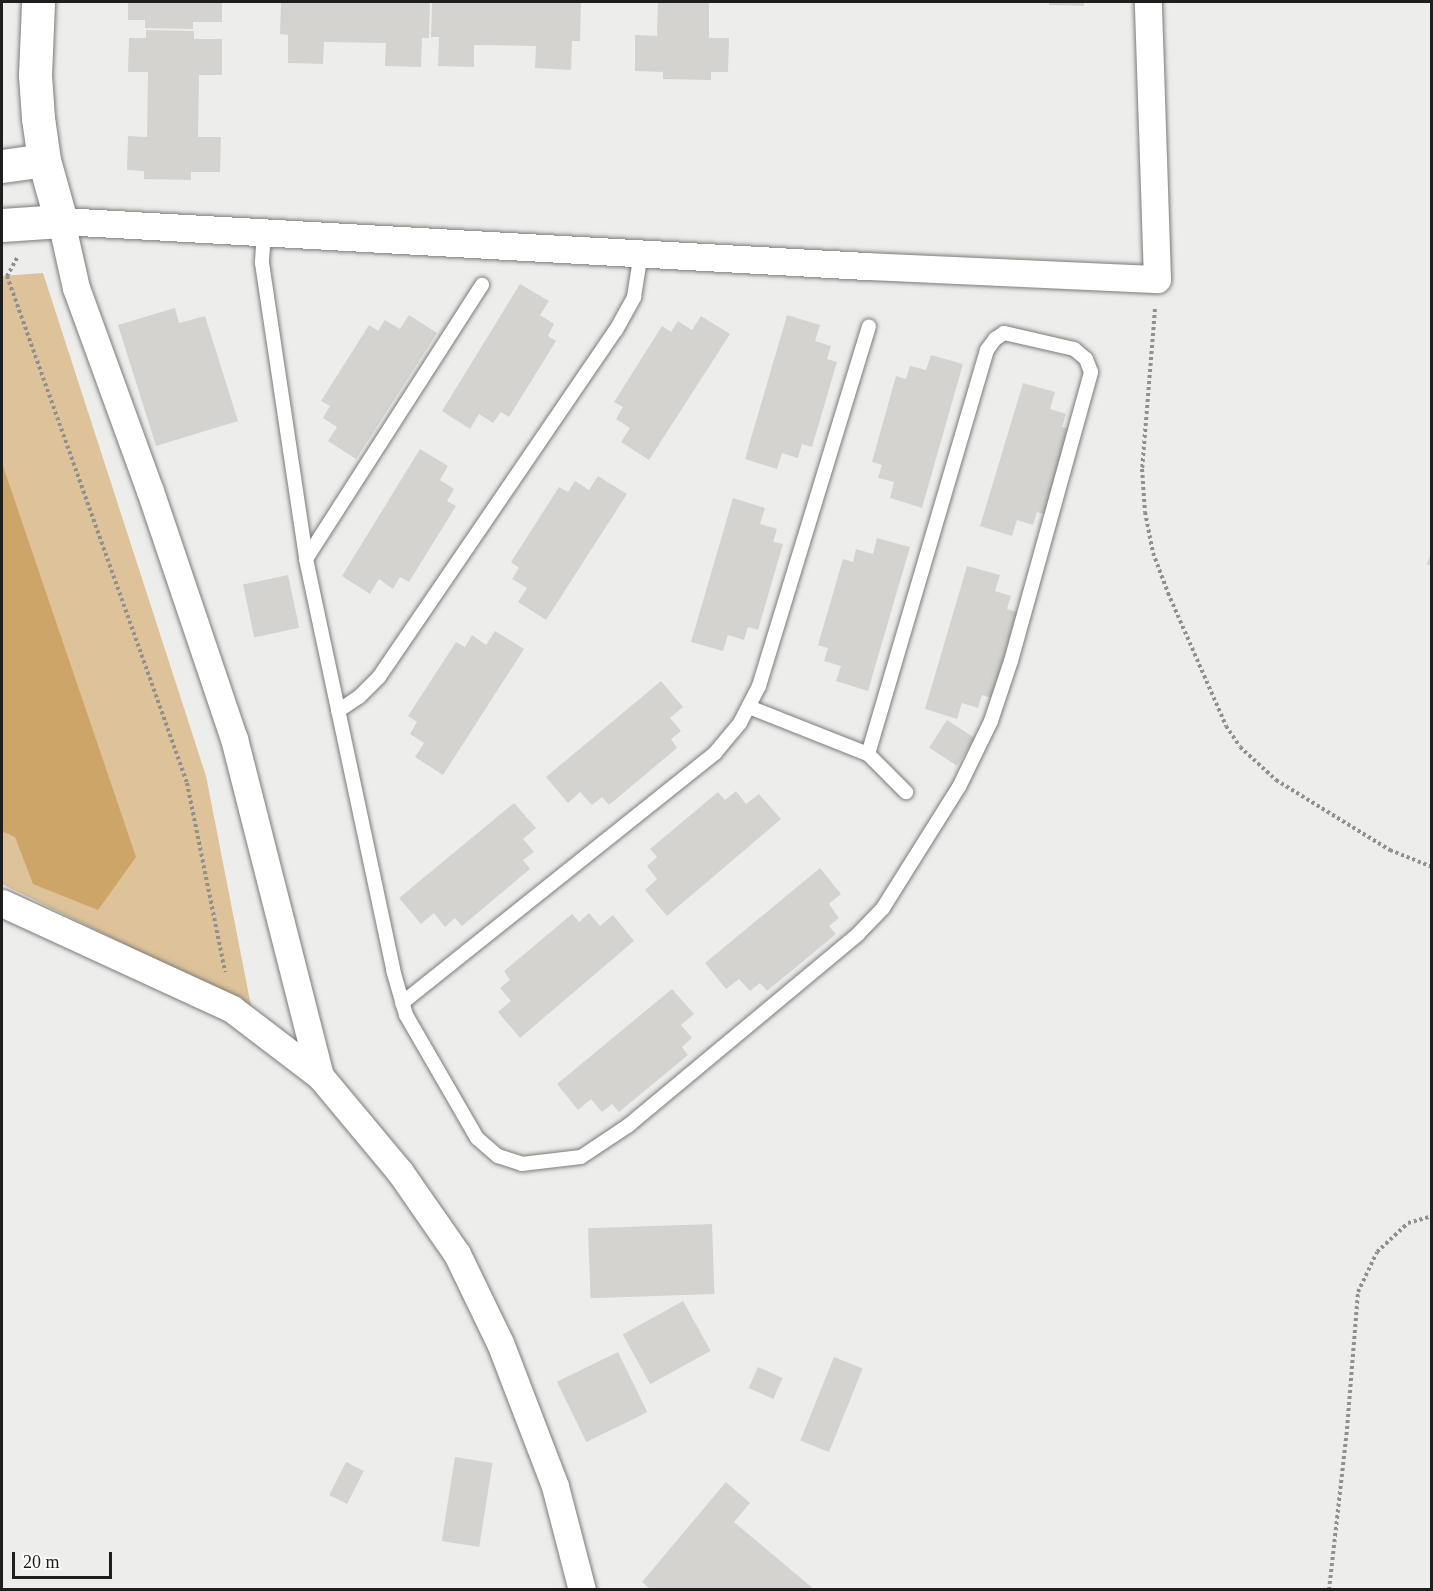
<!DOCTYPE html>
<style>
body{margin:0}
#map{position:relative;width:1433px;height:1591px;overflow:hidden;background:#edeeeb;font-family:Georgia,serif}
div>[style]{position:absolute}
.green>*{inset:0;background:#dec299}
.forest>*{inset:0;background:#cda568}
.building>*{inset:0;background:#d4d3d0;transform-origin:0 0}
.path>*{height:4px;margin-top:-2px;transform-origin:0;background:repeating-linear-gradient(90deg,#90908e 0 3px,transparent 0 6px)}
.roads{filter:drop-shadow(0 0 2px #7b7c79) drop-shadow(0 0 2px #7b7c79)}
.service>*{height:14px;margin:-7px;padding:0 7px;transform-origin:7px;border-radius:7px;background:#fff}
.minor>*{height:27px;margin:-13.5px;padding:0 13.5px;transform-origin:13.5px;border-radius:13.5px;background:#fff}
.tertiary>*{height:33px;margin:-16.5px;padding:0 16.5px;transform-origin:16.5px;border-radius:16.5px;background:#fff}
span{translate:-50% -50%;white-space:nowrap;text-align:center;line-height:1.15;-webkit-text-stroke:5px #fafcf8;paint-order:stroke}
.frame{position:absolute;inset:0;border:3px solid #1e1e1d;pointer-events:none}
.scale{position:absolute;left:12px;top:1552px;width:100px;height:27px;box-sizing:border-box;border:3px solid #1e1e1d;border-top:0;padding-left:8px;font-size:18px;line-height:21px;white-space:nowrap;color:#1e1e1d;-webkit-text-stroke:4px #fafcf8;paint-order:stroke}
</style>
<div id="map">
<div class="green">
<i style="clip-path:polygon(43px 273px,206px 776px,251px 1006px,2px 884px,2px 276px)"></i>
</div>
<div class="forest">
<i style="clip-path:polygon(2px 463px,136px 857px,98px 910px,33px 884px,15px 837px,2px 831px)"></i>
</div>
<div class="building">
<i style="clip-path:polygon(128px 2px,222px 2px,222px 22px,193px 22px,193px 29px,145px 28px,145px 20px,128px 20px)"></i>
<i style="clip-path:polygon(281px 2px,430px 2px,429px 38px,422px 38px,421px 67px,385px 66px,386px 43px,324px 42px,323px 64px,288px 63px,288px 35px,280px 34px)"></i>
<i style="clip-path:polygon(432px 2px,581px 2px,580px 41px,572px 41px,571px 70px,535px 68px,536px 46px,474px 45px,474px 67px,438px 66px,439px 37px,431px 37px)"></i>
<i style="clip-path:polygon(658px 2px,709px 2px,709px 38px,729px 38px,728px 72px,711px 72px,711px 80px,663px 79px,663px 72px,635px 71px,635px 35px,657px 36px)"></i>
<i style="clip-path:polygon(1049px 2px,1084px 2px,1084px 6px,1049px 5px)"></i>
<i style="clip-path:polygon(146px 30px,194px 31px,194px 39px,222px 39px,222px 75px,199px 75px,198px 137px,221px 137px,220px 172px,191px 172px,191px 180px,144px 179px,144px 171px,127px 170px,128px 136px,147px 137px,148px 72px,128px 72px,129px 38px,146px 38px)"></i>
<i style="clip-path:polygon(520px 284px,549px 301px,540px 315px,554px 324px,548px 336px,556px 341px,509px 417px,501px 412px,493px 423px,479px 414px,470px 429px,442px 411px)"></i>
<i style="clip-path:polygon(175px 308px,179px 323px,205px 316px,238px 421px,156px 446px,118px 325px)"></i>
<i style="clip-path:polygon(409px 315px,437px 333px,356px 459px,328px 441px,337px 427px,323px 418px,330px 406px,321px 401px,369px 325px,378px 331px,385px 320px,400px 329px)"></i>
<i style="clip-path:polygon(787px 315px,820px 325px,815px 341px,831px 346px,827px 359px,837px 362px,812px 447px,802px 444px,798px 458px,782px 453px,777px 469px,745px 459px)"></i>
<i style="clip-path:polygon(701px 316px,730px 334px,649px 460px,621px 442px,630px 428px,616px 419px,623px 407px,614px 402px,662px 326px,671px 332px,678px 321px,692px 330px)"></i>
<i style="clip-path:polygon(931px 355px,963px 364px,922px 508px,890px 498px,894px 482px,878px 478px,882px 465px,872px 462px,896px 376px,906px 379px,910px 366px,926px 370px)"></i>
<i style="clip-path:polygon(1023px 383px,1055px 392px,1050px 409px,1066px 414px,1062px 427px,1072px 429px,1047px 515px,1037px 512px,1033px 525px,1017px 520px,1012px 536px,980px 526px)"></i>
<i style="clip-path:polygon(420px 449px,448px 466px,440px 480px,454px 489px,447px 501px,456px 506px,409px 582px,400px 577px,393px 589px,379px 579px,370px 594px,342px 576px)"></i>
<i style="clip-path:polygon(598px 476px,627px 494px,546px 620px,518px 602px,527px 588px,512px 579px,519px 568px,511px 562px,559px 487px,568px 492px,575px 481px,589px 490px)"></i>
<i style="clip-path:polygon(733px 498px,765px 508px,760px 524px,777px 529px,773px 542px,783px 544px,758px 630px,748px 627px,744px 640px,728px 635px,723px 651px,691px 642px)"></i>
<i style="clip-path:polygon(877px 538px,910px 547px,868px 691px,836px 681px,841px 666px,824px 661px,828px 648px,818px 645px,843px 559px,853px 562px,856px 549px,873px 554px)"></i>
<i style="clip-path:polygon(1431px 552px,1432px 552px,1432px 566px,1427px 564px)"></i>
<i style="clip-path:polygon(967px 566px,1000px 575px,995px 591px,1011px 596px,1007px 609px,1017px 612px,992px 698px,982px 695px,978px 708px,962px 703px,957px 719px,925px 709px)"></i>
<i style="left:288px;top:575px;width:54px;height:46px;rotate:78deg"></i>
<i style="clip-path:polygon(495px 631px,524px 649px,443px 775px,415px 757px,424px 743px,410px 734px,417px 722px,408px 716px,456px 642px,465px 647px,472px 635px,486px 645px)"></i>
<i style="clip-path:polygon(661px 681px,683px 707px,670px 718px,681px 731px,671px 739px,677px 748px,609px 805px,602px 797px,592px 805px,580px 792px,568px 803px,546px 777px)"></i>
<i style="left:947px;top:720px;width:33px;height:33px;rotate:33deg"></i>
<i style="clip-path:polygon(736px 791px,746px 804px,759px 794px,781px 819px,667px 916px,645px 890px,657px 879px,647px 866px,657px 857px,650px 849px,718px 792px,725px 800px)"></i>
<i style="clip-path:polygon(514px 803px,536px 828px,523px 839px,534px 852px,523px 860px,530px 869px,462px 926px,455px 918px,445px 927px,434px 913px,421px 924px,399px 898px)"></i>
<i style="clip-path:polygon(820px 868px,841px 894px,829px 904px,839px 918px,829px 926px,836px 934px,767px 991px,760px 983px,750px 991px,739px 979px,726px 989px,705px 963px)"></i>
<i style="clip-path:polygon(589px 913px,600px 926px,613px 915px,634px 941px,520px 1038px,498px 1012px,511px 1001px,500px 988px,510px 980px,504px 971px,572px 914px,579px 922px)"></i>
<i style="clip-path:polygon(672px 989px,694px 1014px,681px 1025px,692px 1038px,682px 1047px,688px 1055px,619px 1112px,612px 1104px,602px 1112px,591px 1099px,578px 1110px,557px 1084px)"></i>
<i style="left:712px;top:1224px;width:70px;height:124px;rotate:88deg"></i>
<i style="left:683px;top:1301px;width:57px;height:69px;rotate:61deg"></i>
<i style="left:618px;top:1352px;width:67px;height:68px;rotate:64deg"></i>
<i style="left:834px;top:1357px;width:31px;height:90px;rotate:22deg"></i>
<i style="left:758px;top:1367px;width:27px;height:23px;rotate:24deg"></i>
<i style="left:455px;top:1457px;width:38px;height:85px;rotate:9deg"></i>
<i style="left:346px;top:1462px;width:20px;height:37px;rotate:27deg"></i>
<i style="clip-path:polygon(726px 1482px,750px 1503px,734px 1522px,815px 1590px,651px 1590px,642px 1582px)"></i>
</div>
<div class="path">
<i style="left:17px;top:258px;width:21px;rotate:119deg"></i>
<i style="left:7px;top:276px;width:538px;rotate:70.45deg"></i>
<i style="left:187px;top:783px;width:193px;rotate:78.6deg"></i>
<i style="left:1155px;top:309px;width:161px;rotate:94.6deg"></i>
<i style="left:1142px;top:469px;width:43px;rotate:86deg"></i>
<i style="left:1145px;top:512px;width:42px;rotate:79deg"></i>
<i style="left:1153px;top:553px;width:43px;rotate:69.4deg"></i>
<i style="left:1168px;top:593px;width:145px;rotate:66.4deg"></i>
<i style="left:1226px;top:726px;width:25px;rotate:56deg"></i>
<i style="left:1240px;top:747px;width:49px;rotate:42.5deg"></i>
<i style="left:1276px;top:780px;width:134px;rotate:31.6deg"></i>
<i style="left:1390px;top:850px;width:45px;rotate:22deg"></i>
<i style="left:1329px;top:1590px;width:162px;rotate:-83.6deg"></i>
<i style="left:1347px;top:1429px;width:137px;rotate:-85.4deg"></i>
<i style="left:1358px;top:1292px;width:44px;rotate:-64.6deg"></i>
<i style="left:1377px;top:1252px;width:42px;rotate:-43.1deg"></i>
<i style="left:1408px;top:1223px;width:25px;rotate:-16deg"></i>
</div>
<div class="roads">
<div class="service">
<i style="left:264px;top:232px;width:31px;rotate:94deg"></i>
<i style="left:262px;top:263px;width:299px;rotate:81.5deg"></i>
<i style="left:306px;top:559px;width:420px;rotate:78deg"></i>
<i style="left:393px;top:970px;width:47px;rotate:73.9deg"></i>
<i style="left:406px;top:1015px;width:142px;rotate:60deg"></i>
<i style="left:477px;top:1138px;width:28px;rotate:41deg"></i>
<i style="left:498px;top:1156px;width:25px;rotate:18deg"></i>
<i style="left:522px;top:1164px;width:59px;rotate:-6.8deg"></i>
<i style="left:581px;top:1157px;width:58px;rotate:-33.7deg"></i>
<i style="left:629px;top:1125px;width:298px;rotate:-39.8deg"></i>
<i style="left:858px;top:934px;width:36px;rotate:-46deg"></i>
<i style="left:883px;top:908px;width:143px;rotate:-57.9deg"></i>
<i style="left:959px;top:787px;width:73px;rotate:-64.1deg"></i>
<i style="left:991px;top:721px;width:63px;rotate:-71.6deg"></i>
<i style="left:1011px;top:661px;width:300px;rotate:-74.5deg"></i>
<i style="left:1091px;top:372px;width:14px;rotate:-111deg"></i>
<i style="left:1086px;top:359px;width:16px;rotate:-140deg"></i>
<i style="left:1074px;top:349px;width:72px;rotate:-167.1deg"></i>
<i style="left:1004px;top:333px;width:11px;rotate:146deg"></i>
<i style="left:995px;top:339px;width:14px;rotate:126deg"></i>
<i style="left:987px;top:350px;width:421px;rotate:106.4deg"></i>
<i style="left:306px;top:559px;width:326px;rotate:-57.3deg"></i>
<i style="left:749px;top:707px;width:128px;rotate:21.6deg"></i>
<i style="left:868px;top:754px;width:54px;rotate:45deg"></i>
<i style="left:338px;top:711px;width:25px;rotate:-34deg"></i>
<i style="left:359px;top:697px;width:28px;rotate:-45deg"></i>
<i style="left:379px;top:677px;width:420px;rotate:-55.7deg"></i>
<i style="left:616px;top:330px;width:38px;rotate:-61deg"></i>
<i style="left:634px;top:297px;width:45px;rotate:-81deg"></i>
<i style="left:402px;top:1003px;width:401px;rotate:-38.6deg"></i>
<i style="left:715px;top:753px;width:39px;rotate:-50deg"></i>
<i style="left:740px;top:723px;width:42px;rotate:-62.8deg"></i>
<i style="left:759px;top:686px;width:376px;rotate:-73deg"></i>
</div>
<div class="minor">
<i style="left:2px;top:903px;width:253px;rotate:24.7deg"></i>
<i style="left:232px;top:1009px;width:111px;rotate:37.3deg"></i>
<i style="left:582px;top:1590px;width:107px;rotate:-104.6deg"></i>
<i style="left:555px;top:1486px;width:153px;rotate:-111deg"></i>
<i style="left:500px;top:1343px;width:99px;rotate:-115.8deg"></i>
<i style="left:457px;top:1254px;width:100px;rotate:-124.8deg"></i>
<i style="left:400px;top:1172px;width:125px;rotate:-129.8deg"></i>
<i style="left:320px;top:1076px;width:348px;rotate:-104.3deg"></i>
<i style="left:234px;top:739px;width:262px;rotate:-108.7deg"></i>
<i style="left:150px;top:491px;width:216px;rotate:-110deg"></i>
<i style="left:76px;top:288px;width:69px;rotate:-102.6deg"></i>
<i style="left:61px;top:221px;width:807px;rotate:3.2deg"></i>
<i style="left:867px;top:266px;width:290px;rotate:2.6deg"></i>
<i style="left:1157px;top:279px;width:277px;rotate:-91.9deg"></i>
</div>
<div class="tertiary">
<i style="left:2px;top:166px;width:42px;rotate:-8.1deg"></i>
<i style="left:2px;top:225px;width:59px;rotate:-3.9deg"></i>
<i style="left:61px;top:221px;width:63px;rotate:-105.6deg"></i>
<i style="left:44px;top:160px;width:42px;rotate:-98.1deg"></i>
<i style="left:38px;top:118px;width:43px;rotate:-94deg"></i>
<i style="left:35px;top:75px;width:73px;rotate:-87.6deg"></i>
</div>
</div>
<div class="frame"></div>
<div class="scale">20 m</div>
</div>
